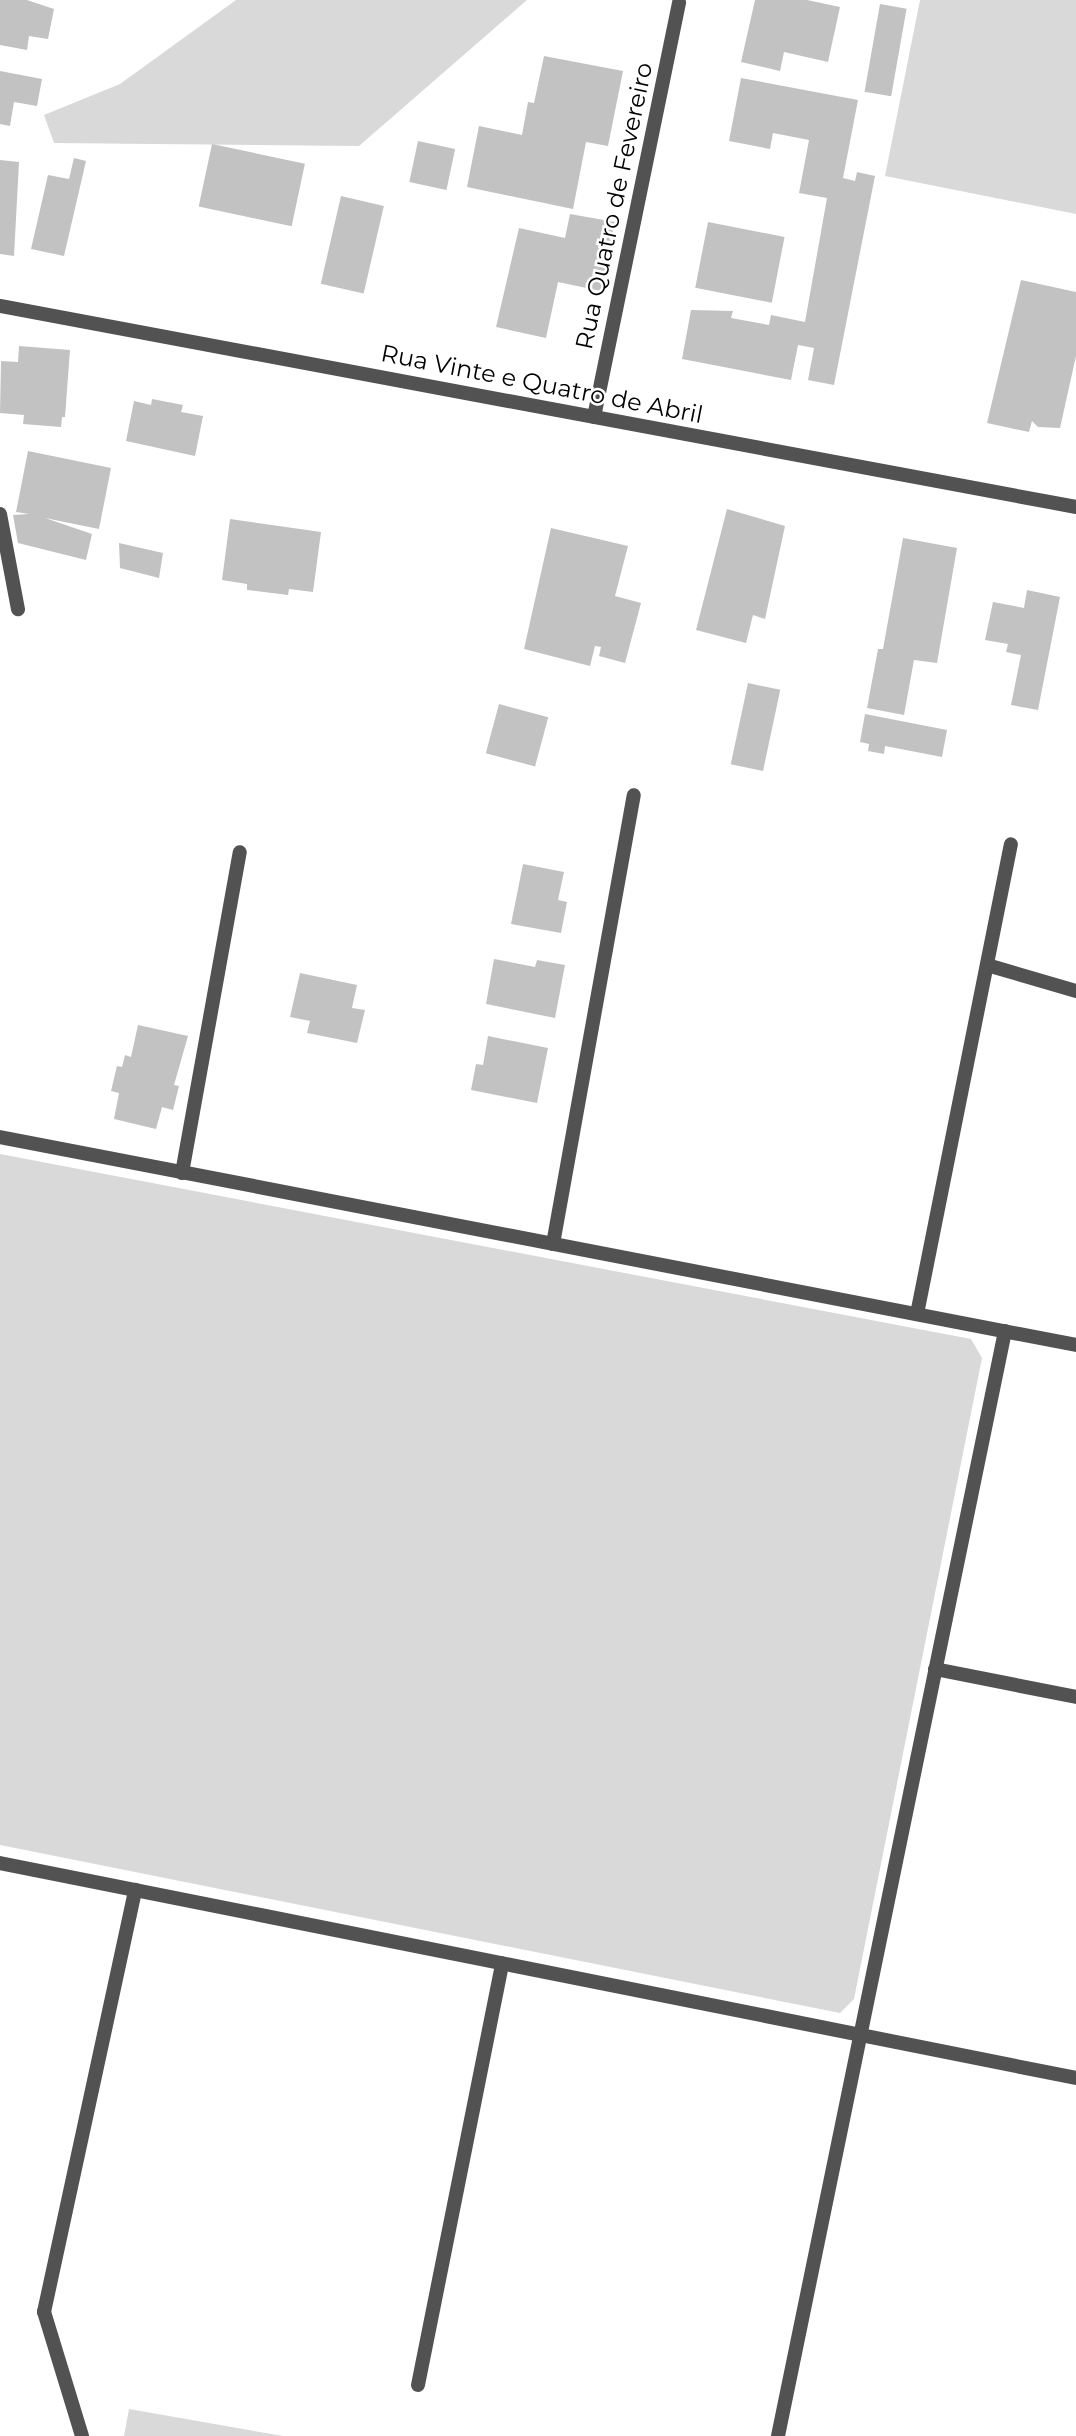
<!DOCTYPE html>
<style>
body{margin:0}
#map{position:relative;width:1076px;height:2436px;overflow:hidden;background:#fff;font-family:Montserrat,sans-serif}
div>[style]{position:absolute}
.green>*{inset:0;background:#d9d9d9}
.building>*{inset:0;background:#c2c2c2;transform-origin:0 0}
.service>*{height:14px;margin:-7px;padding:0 7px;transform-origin:7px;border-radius:7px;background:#525252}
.minor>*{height:14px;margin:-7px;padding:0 7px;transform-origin:7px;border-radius:7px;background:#525252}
span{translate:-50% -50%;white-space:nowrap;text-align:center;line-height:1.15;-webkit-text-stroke:5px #fff;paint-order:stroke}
.street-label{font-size:24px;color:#000}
</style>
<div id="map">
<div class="green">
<i style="clip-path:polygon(236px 0,527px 0,359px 146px,54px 143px,44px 115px,120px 84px)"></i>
<i style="clip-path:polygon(920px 0,1076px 0,1076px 214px,885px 176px)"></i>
<i style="clip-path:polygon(0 1154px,971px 1339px,982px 1358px,854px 1999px,840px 2013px,0 1845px)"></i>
<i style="clip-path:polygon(129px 2409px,283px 2436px,124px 2436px)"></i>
</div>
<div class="building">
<i style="clip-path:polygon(0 0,27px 0,54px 9px,48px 39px,29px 36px,27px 50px,0 45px)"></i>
<i style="clip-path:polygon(755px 0,807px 0,840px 7px,828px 62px,784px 52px,780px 71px,741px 62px)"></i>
<i style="left:880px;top:4px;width:27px;height:89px;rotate:10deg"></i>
<i style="clip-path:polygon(544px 56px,623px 71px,608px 146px,586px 142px,573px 209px,467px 187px,479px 126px,522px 135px,528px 102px,534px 103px)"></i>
<i style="clip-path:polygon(0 71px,42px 79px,37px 106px,14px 102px,10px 126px,0 124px)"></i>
<i style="clip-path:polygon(741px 78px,858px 100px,843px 178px,855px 181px,857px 172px,875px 176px,834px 385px,808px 380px,814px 348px,798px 345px,791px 380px,682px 359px,691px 310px,733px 311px,731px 318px,769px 325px,771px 315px,805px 322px,827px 198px,799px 193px,809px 140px,773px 133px,770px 149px,729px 141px)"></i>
<i style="left:418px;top:141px;width:38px;height:42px;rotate:12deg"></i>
<i style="left:212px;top:144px;width:95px;height:64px;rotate:12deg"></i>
<i style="clip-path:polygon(74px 158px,86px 161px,64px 256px,31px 249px,48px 175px,69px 179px)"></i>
<i style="clip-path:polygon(0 160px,19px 162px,14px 256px,0 254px)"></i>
<i style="left:341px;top:196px;width:44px;height:90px;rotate:13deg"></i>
<i style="clip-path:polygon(570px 214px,615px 222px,601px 291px,558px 282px,546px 338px,496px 327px,519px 228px,565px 238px)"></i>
<i style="left:708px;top:222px;width:78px;height:67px;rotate:11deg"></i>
<i style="clip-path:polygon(1021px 280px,1076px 292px,1076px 356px,1060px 428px,1038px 427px,1032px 421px,1029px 432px,987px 423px)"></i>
<i style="clip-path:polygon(19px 346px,70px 350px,65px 417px,62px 417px,61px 427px,23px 424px,24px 415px,0 413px,1px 361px,18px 362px)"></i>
<i style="clip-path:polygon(152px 399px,183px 405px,181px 412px,203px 416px,195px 456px,126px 441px,134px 401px,151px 405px)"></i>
<i style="clip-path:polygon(28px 451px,111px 468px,99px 529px,45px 518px,92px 534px,86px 560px,18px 543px,13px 515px,29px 514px,16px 512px)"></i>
<i style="clip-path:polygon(727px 509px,785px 526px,765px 619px,753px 615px,746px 643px,696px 630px)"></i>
<i style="clip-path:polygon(230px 519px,321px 532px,313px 592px,289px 589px,288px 595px,247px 590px,247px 584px,222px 580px)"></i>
<i style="clip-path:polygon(551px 528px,628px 546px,615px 596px,641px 603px,625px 663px,599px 656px,601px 647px,595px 646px,590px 666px,524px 649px)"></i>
<i style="clip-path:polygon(903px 538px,957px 548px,937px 663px,914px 660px,904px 715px,867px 708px,878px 649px,883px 649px)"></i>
<i style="clip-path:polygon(119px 543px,163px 553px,159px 578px,120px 568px)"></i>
<i style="clip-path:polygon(1027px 590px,1060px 597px,1038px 710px,1011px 705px,1021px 655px,1006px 652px,1008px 644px,985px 640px,993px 602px,1024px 608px)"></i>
<i style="left:748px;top:683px;width:33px;height:83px;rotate:12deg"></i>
<i style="left:499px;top:704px;width:51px;height:51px;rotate:15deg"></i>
<i style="clip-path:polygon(865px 714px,947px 730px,942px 757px,885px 746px,884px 754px,868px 751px,869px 744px,860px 742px)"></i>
<i style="clip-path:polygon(523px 864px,564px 872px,558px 900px,567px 902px,561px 933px,511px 924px)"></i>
<i style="clip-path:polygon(494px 959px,535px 967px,537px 960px,565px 965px,555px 1018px,486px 1004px)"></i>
<i style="clip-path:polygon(300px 973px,357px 985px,352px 1008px,365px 1010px,357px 1043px,307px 1033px,310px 1021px,290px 1017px)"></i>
<i style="clip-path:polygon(138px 1025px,188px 1036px,174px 1085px,179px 1086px,173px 1110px,162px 1107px,156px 1129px,114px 1119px,119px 1093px,111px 1091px,117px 1066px,122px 1067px,125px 1055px,131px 1057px)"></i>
<i style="clip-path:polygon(488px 1036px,548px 1048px,537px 1103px,471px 1090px,476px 1064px,483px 1065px)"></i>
</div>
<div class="service">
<i style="left:987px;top:965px;width:93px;rotate:16.3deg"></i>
<i style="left:0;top:1137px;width:1096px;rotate:10.94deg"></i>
<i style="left:182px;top:1173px;width:326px;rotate:-79.8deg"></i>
<i style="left:553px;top:1244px;width:456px;rotate:-79.8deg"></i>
<i style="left:917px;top:1314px;width:479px;rotate:-78.7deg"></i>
<i style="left:935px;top:1669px;width:144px;rotate:11.2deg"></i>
<i style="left:0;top:1863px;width:1097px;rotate:11.3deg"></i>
<i style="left:418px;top:2385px;width:430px;rotate:-78.7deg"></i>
<i style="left:82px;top:2436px;width:130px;rotate:-107deg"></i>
<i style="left:44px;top:2312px;width:432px;rotate:-77.8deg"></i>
<i style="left:778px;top:2436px;width:1128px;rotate:-78.39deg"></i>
</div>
<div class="minor">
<i style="left:0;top:306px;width:1095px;rotate:10.58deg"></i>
<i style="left:594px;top:417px;width:423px;rotate:-78.4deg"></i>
<i style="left:0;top:514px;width:97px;rotate:79.3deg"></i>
</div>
<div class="street-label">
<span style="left:614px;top:206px;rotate:-78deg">Rua Quatro de Fevereiro</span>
<span style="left:542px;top:384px;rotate:11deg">Rua Vinte e Quatro de Abril</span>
</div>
</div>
